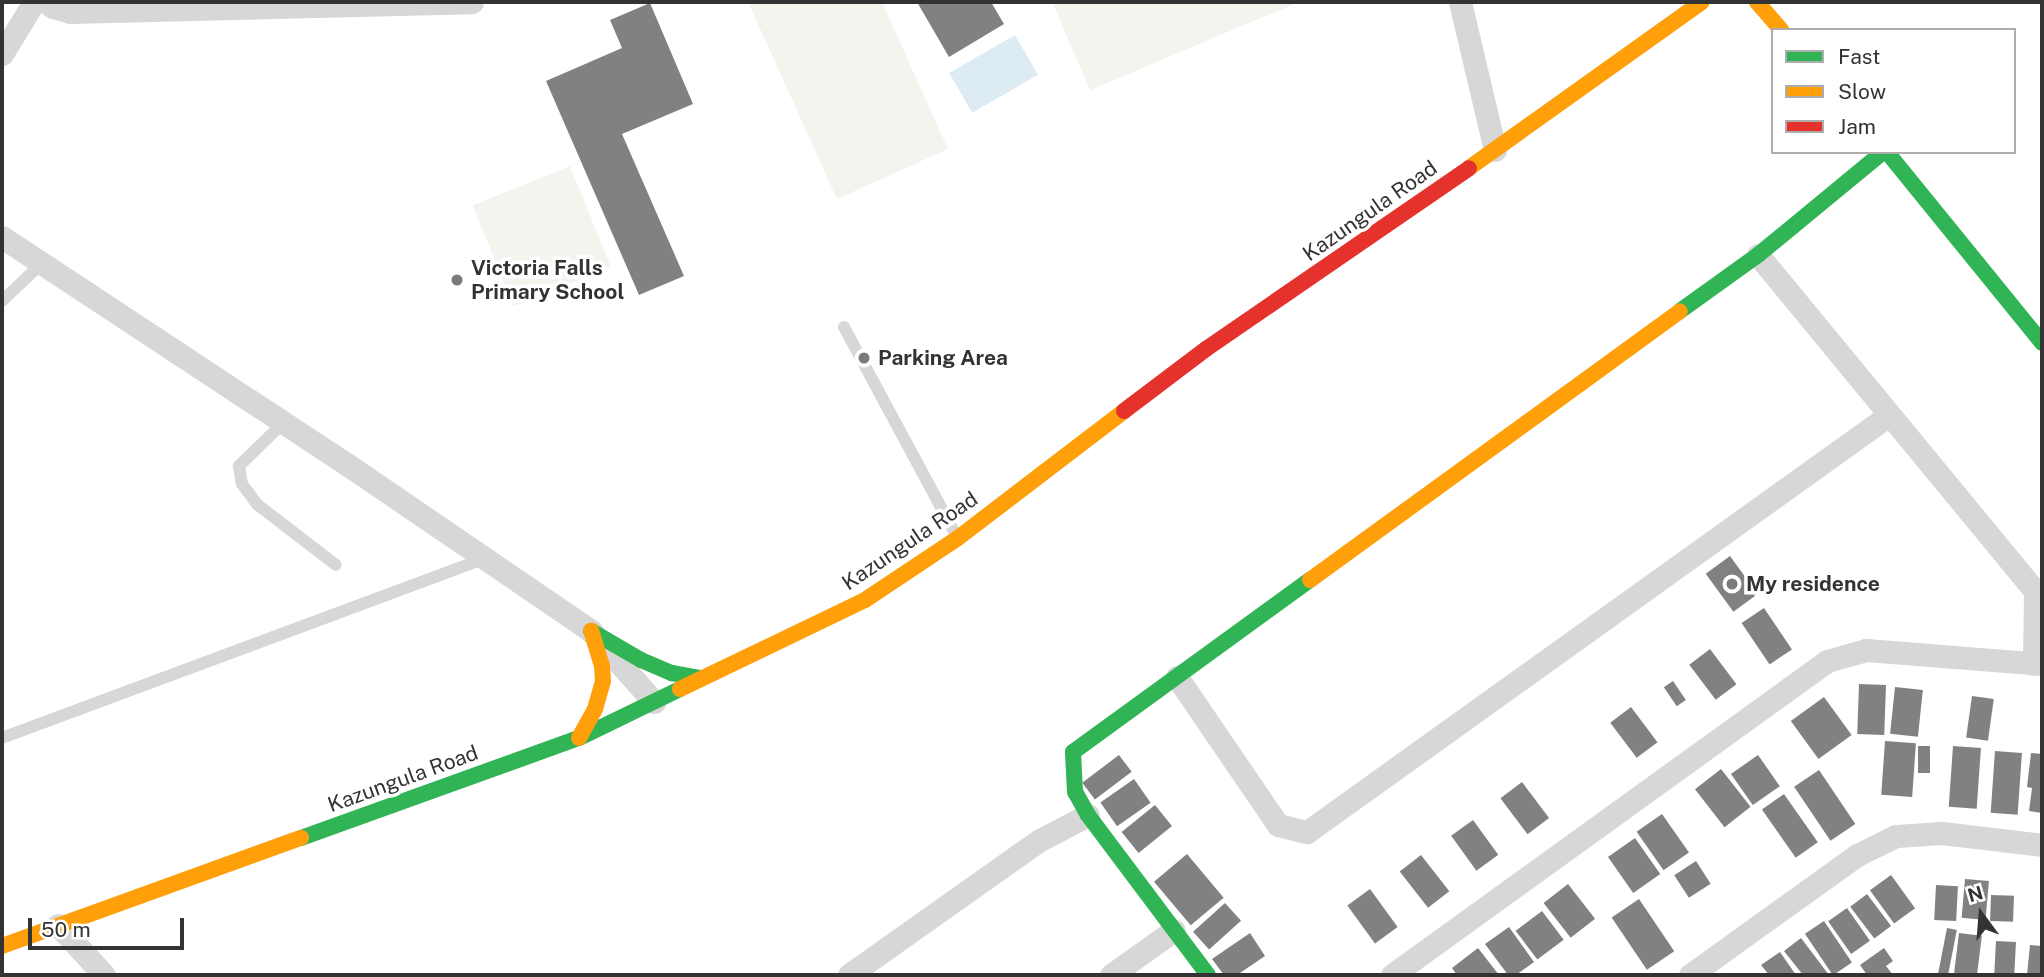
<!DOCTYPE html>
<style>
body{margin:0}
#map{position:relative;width:2044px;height:977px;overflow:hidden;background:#fff;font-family:"Public Sans",sans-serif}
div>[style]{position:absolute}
.green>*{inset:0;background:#f1f5ed;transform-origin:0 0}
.water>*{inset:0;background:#ddebf3;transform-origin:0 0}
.building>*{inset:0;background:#818181;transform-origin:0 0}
.lane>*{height:12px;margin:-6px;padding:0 6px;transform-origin:6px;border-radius:6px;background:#d7d7d7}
.street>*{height:23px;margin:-11.5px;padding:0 11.5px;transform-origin:11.5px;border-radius:11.5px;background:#d7d7d7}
.fast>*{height:16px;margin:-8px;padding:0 8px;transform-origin:8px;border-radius:8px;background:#30b455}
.slow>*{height:16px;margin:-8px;padding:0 8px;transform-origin:8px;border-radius:8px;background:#ff9f0a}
.jam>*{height:16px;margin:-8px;padding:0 8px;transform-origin:8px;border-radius:8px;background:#e5322d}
.dots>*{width:19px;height:19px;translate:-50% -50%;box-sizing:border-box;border:4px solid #fff;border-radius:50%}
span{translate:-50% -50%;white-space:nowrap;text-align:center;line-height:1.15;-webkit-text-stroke:7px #fff;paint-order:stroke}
.street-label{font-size:21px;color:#333}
.poi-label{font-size:21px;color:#333;font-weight:700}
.left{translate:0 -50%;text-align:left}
.frame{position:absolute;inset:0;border:4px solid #333;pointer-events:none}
.legend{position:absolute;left:1771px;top:28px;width:245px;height:126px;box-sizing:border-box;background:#fff;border:2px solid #adadad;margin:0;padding:9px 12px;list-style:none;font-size:21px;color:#333}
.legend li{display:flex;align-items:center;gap:14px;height:35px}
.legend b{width:35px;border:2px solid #adadad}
.north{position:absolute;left:1946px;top:879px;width:70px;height:70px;-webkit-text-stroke:5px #fff;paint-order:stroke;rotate:344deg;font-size:19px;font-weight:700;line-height:28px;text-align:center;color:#333}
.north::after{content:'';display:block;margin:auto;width:24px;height:32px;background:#333;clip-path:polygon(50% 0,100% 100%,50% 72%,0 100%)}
.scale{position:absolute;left:28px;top:918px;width:156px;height:32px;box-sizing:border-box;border:4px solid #333;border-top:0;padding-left:9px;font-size:21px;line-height:24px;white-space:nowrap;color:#333;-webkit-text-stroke:5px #fff;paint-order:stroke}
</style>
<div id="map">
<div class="green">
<i style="clip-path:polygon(748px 2px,882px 2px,948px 149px,837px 199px)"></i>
<i style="clip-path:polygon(1052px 2px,1299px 2px,1090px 90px)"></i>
<i style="left:570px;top:166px;width:109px;height:105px;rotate:68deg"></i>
</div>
<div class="water">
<i style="left:1015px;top:35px;width:46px;height:76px;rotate:60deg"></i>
</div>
<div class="building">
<i style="clip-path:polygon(917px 2px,991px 2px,1004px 24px,949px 57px)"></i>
<i style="clip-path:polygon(650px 3px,693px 104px,622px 134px,684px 276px,639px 295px,546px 81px,622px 48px,610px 20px)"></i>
<i style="left:1730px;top:556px;width:47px;height:30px;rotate:54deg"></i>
<i style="left:1764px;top:608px;width:50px;height:27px;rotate:56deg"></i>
<i style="left:1710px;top:649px;width:44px;height:26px;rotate:53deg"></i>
<i style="left:1673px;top:681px;width:23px;height:11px;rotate:56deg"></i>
<i style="left:1859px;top:684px;width:27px;height:50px;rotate:2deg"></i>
<i style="left:1895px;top:687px;width:28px;height:47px;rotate:6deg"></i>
<i style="left:1972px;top:696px;width:22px;height:42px;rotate:8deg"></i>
<i style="left:1824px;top:697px;width:47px;height:41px;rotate:54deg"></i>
<i style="left:1631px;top:707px;width:44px;height:26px;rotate:53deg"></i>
<i style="left:1885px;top:741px;width:31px;height:54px;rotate:4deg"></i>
<i style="left:1918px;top:746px;width:12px;height:27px"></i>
<i style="left:1953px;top:746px;width:28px;height:61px;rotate:4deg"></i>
<i style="left:1995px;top:751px;width:27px;height:62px;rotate:4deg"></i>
<i style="clip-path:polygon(2031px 753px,2042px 754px,2042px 813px,2029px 811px,2032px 788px,2027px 787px)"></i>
<i style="left:1119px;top:755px;width:21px;height:46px;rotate:53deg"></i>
<i style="left:1758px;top:755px;width:38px;height:33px;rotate:55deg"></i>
<i style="left:1721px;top:769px;width:48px;height:33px;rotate:52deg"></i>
<i style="left:1819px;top:770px;width:65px;height:30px;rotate:56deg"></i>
<i style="left:1134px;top:779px;width:29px;height:41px;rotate:55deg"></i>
<i style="left:1522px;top:782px;width:45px;height:27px;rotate:53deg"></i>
<i style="left:1784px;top:794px;width:59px;height:27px;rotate:55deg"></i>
<i style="left:1155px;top:805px;width:27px;height:43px;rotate:51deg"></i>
<i style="left:1662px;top:814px;width:47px;height:31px;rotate:55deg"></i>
<i style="left:1473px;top:820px;width:43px;height:27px;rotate:54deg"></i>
<i style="left:1635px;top:838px;width:44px;height:33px;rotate:55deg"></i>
<i style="left:1187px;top:854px;width:57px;height:43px;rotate:50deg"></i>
<i style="left:1421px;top:855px;width:46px;height:27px;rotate:52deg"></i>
<i style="left:1696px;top:861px;width:27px;height:26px;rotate:57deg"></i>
<i style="left:1891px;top:875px;width:41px;height:26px;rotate:54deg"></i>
<i style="left:1965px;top:879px;width:24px;height:39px;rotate:5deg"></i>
<i style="left:1568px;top:884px;width:44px;height:31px;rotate:52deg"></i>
<i style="left:1936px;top:885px;width:22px;height:35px;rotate:3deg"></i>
<i style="left:1370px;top:889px;width:47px;height:28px;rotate:54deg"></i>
<i style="left:1867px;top:894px;width:40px;height:21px;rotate:53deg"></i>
<i style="left:1991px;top:895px;width:23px;height:26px;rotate:2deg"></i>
<i style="left:1639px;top:899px;width:63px;height:33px;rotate:56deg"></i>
<i style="left:1225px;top:903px;width:24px;height:43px;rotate:48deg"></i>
<i style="left:1847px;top:908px;width:40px;height:23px;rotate:55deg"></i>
<i style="left:1542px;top:911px;width:36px;height:33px;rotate:53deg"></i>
<i style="left:1824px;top:921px;width:50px;height:23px;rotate:56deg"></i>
<i style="clip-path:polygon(1509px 927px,1534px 962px,1516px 975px,1508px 975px,1485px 944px)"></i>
<i style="left:1947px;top:928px;width:10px;height:48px;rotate:11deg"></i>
<i style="clip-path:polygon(1250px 933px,1265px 956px,1237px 975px,1224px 975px,1212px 959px)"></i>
<i style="left:1959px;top:933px;width:23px;height:40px;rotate:7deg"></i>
<i style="clip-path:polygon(1801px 938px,1829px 975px,1803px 975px,1784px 951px)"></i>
<i style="left:1996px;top:941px;width:20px;height:34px;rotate:3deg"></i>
<i style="clip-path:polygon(2030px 945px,2042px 946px,2042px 975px,2027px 975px)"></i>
<i style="clip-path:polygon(1478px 948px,1499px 975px,1457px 975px,1452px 968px)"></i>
<i style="clip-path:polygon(1884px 948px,1893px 961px,1886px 966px,1893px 975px,1867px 975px,1860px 965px)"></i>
<i style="clip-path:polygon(1780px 952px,1796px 975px,1769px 975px,1761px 965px)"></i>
</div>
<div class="lane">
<i style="left:2px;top:301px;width:55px;rotate:-43.5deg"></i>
<i style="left:844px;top:327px;width:236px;rotate:61.7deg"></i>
<i style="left:283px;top:423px;width:62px;rotate:135.7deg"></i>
<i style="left:239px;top:466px;width:18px;rotate:81deg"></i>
<i style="left:242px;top:484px;width:26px;rotate:53deg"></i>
<i style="left:258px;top:505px;width:98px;rotate:37.6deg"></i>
<i style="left:2px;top:738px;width:513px;rotate:-20.41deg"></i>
</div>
<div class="street">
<i style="left:46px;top:2px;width:9px;rotate:36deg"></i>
<i style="left:53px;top:7px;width:18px;rotate:16deg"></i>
<i style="left:70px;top:12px;width:402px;rotate:-1.4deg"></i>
<i style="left:1460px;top:2px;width:152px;rotate:76.7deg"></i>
<i style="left:2px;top:54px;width:61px;rotate:-58.4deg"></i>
<i style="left:2px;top:237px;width:414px;rotate:33.4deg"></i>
<i style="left:348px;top:465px;width:294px;rotate:34.3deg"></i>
<i style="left:591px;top:631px;width:95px;rotate:48.4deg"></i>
<i style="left:1758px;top:255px;width:435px;rotate:50.5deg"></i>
<i style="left:2035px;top:591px;width:73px;rotate:90.8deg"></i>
<i style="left:1177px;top:677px;width:179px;rotate:55.7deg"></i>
<i style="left:1278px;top:825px;width:30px;rotate:14deg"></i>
<i style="left:1307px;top:832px;width:716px;rotate:-35.62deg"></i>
<i style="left:58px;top:925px;width:68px;rotate:47.4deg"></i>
<i style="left:849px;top:975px;width:234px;rotate:-35.3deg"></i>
<i style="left:1040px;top:840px;width:54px;rotate:-27.5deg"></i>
<i style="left:1111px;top:975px;width:77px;rotate:-35.5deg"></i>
<i style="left:1392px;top:975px;width:536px;rotate:-35.82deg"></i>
<i style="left:1827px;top:661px;width:41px;rotate:-15.8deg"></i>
<i style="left:1866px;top:650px;width:177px;rotate:4.5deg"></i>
<i style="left:1690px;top:975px;width:206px;rotate:-35.7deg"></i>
<i style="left:1857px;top:855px;width:43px;rotate:-26deg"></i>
<i style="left:1896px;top:836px;width:46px;rotate:-3.7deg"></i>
<i style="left:1942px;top:833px;width:101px;rotate:6.8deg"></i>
</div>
<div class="fast">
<i style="left:1887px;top:152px;width:246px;rotate:50.9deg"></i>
<i style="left:1680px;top:311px;width:96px;rotate:-35.7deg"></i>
<i style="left:1758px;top:255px;width:162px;rotate:-39.5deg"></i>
<i style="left:591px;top:631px;width:58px;rotate:30.1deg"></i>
<i style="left:641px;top:660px;width:34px;rotate:23deg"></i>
<i style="left:672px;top:673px;width:29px;rotate:10deg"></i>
<i style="left:301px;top:838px;width:295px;rotate:-19.8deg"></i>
<i style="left:579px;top:738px;width:112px;rotate:-25.9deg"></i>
<i style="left:1208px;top:975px;width:200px;rotate:-126.9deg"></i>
<i style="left:1088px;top:815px;width:26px;rotate:-119deg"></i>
<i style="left:1075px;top:792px;width:40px;rotate:-92.9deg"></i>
<i style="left:1073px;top:752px;width:293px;rotate:-36deg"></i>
</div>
<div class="slow">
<i style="left:1757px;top:2px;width:37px;rotate:49deg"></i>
<i style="left:1469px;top:168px;width:286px;rotate:-35.5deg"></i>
<i style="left:1310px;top:580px;width:457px;rotate:-36deg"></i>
<i style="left:680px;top:689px;width:205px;rotate:-25.7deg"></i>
<i style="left:865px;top:600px;width:112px;rotate:-33.7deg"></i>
<i style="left:958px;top:538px;width:209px;rotate:-37.4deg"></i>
<i style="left:579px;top:738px;width:33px;rotate:-61deg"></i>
<i style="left:595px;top:709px;width:29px;rotate:-74deg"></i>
<i style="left:603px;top:681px;width:15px;rotate:-94deg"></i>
<i style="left:602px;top:666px;width:37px;rotate:-107deg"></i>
<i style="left:2px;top:946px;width:318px;rotate:-19.9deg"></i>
</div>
<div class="jam">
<i style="left:1124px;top:411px;width:103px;rotate:-37.1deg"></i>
<i style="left:1206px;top:349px;width:319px;rotate:-34.5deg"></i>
</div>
<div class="dots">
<i style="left:457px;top:280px;background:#7a7a7a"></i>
<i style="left:864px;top:358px;background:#7a7a7a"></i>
<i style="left:1732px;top:584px;background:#7a7a7a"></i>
</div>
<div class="street-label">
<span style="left:1370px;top:211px;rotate:-35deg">Kazungula Road</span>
<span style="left:910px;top:541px;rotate:-34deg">Kazungula Road</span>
<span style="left:403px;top:779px;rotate:-20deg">Kazungula Road</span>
</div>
<div class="poi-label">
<span class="left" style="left:471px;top:280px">Victoria Falls<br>Primary School</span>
<span class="left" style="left:878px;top:358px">Parking Area</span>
<span class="left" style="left:1746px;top:584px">My residence</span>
</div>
<div class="frame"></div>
<ul class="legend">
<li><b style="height:9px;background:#30b455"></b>Fast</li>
<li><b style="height:9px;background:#ff9f0a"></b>Slow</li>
<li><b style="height:9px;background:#e5322d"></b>Jam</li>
</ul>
<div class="north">N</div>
<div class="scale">50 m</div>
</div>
